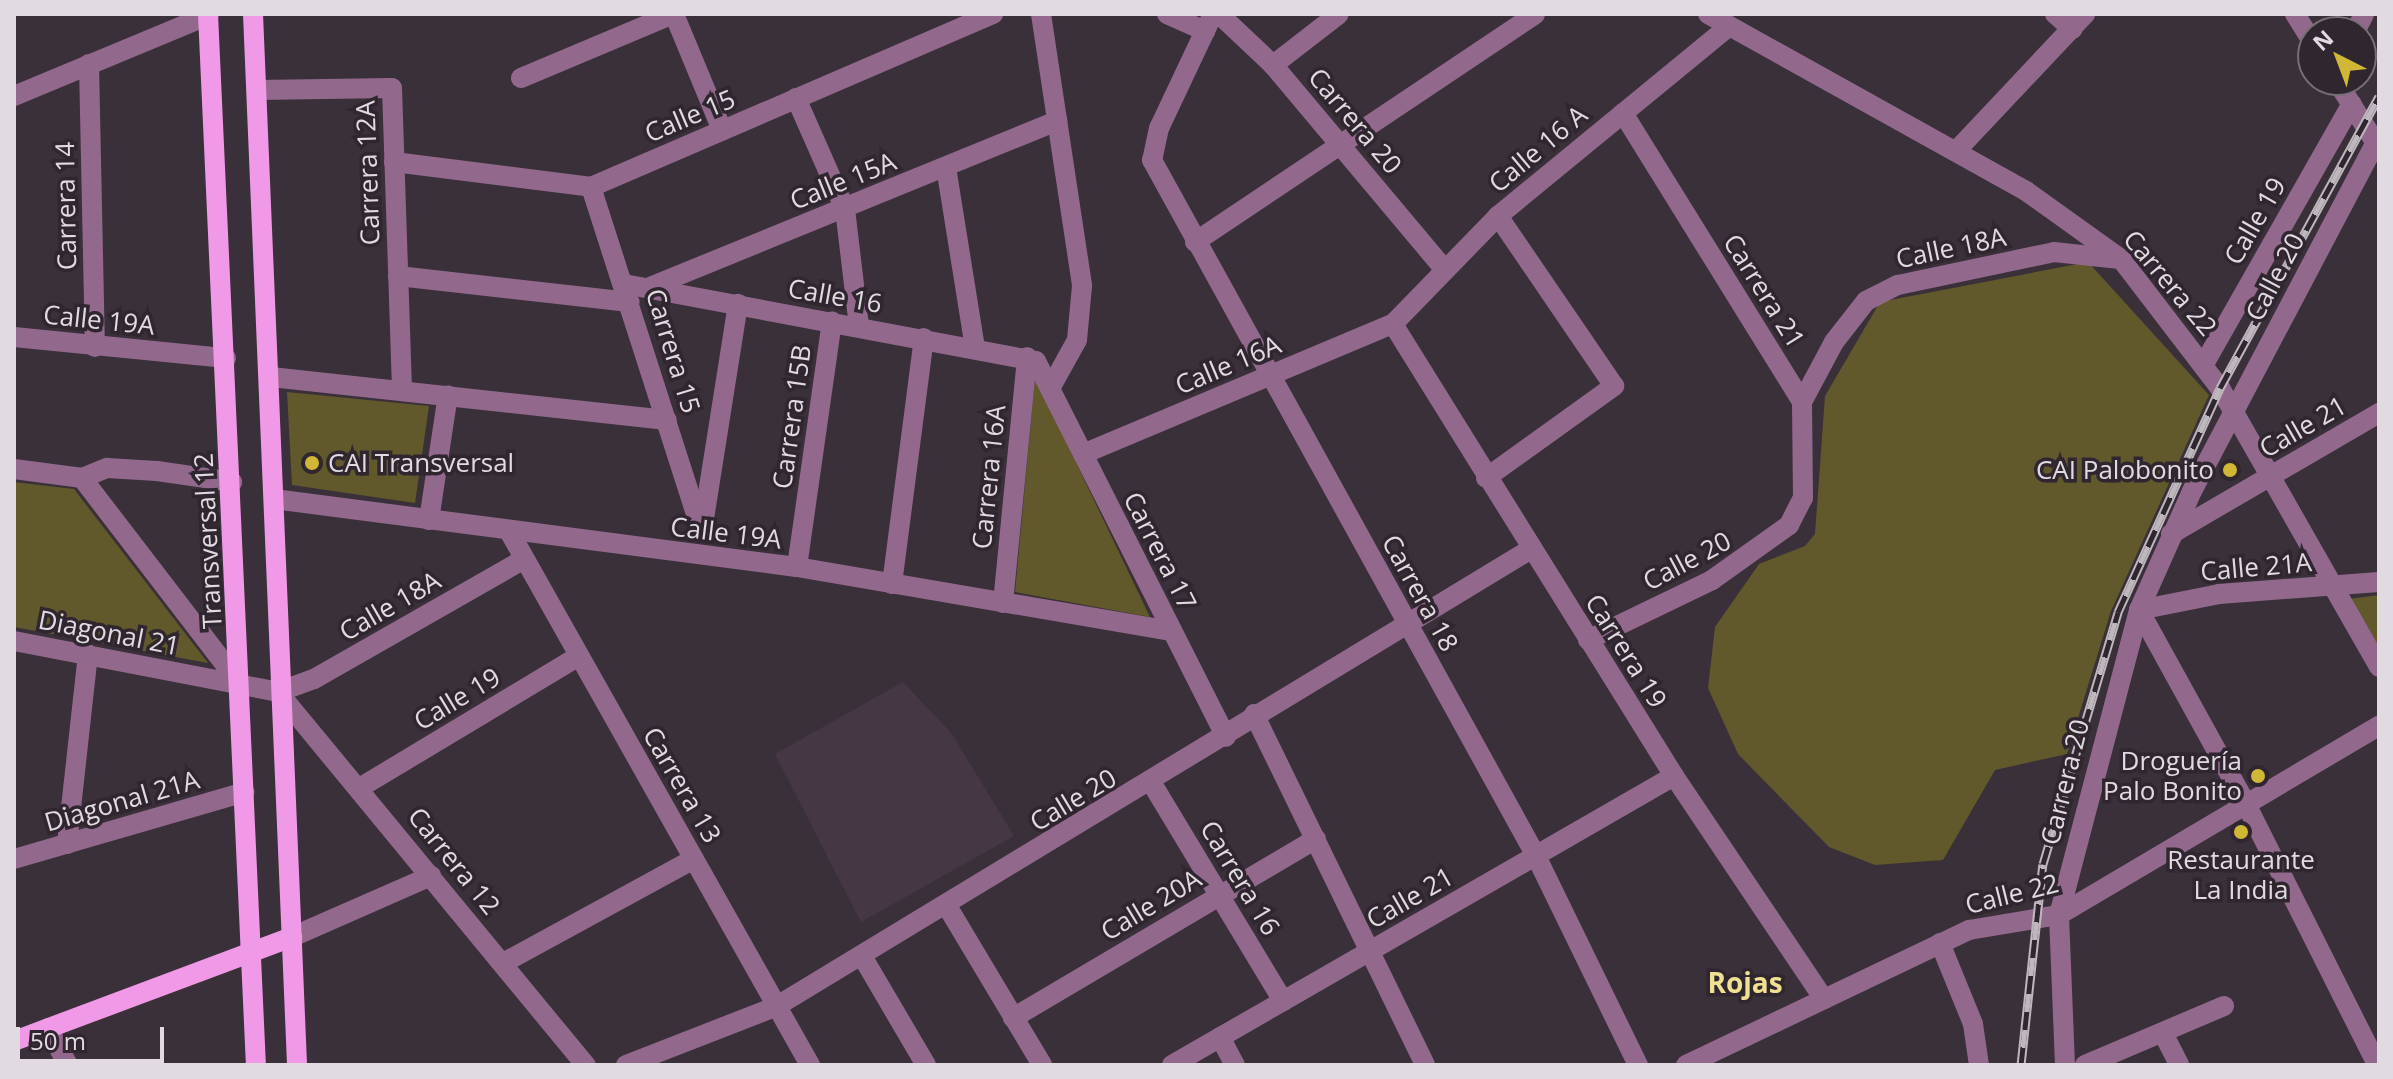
<!DOCTYPE html>
<meta charset="utf-8">
<style>
body{margin:0}
#map{position:relative;width:2393px;height:1079px;overflow:hidden;background:#3a3039;font-family:"Open Sans",sans-serif}
div>[style]{position:absolute}
.built>*{inset:0;background:#463744}
.green>*{inset:0;background:#61582b}
.minor>*{height:20px;margin:-10px;padding:0 10px;transform-origin:10px;border-radius:10px;background:#92698d}
.major>*{height:20px;margin:-10px;padding:0 10px;transform-origin:10px;border-radius:10px;background:#f09ae7}
.rail>*{height:9px;margin-top:-4.5px;transform-origin:0;background:repeating-linear-gradient(90deg,#30262f 0 18px,#beb7bd 0 36px);box-sizing:border-box;border-block:2px solid #beb7bd}
.dots>*{width:22px;height:22px;translate:-50% -50%;box-sizing:border-box;border:4px solid #30262f;border-radius:50%}
span{translate:-50% -50%;white-space:nowrap;text-align:center;line-height:1.15;-webkit-text-stroke:7px #30262f;paint-order:stroke}
.street-label{font-size:26px;color:#e1dae0}
.poi-label{font-size:26px;color:#e1dae0}
.left{translate:0 -50%;text-align:left}
.right{translate:-100% -50%;text-align:right}
.neighbourhood-label{font-size:28px;color:#f0e092;font-weight:700}
.frame{position:absolute;inset:0;border:16px solid #e1dae0;pointer-events:none}
.north{position:absolute;left:2297px;top:16px;width:80px;height:80px;box-sizing:border-box;background:#30262f;border:2px solid #776e76;border-radius:50%;rotate:318deg;font-size:22px;font-weight:700;line-height:32px;text-align:center;color:#e1dae0}
.north::after{content:'';display:block;margin:auto;width:28px;height:36px;background:#d0b736;clip-path:polygon(50% 0,100% 100%,50% 72%,0 100%)}
.scale{position:absolute;left:16px;top:1027px;width:148px;height:36px;box-sizing:border-box;border:4px solid #e1dae0;border-top:0;padding-left:10px;font-size:24px;line-height:28px;white-space:nowrap;color:#e1dae0;-webkit-text-stroke:6px #30262f;paint-order:stroke}
</style>
<div id="map">
<div class="built">
<i style="clip-path:polygon(903px 682px,952px 734px,1014px 836px,861px 922px,775px 754px)"></i>
</div>
<div class="green">
<i style="clip-path:polygon(2088px 262px,2209px 395px,2111px 611px,2067px 754px,1995px 770px,1943px 860px,1875px 865px,1829px 847px,1738px 754px,1708px 688px,1715px 627px,1759px 564px,1805px 546px,1815px 534px,1825px 396px,1880px 302px)"></i>
<i style="clip-path:polygon(1035px 377px,1150px 617px,1015px 592px)"></i>
<i style="clip-path:polygon(287px 392px,429px 406px,415px 503px,292px 485px)"></i>
<i style="clip-path:polygon(14px 482px,74px 489px,208px 663px,14px 627px)"></i>
<i style="clip-path:polygon(2379px 595px,2379px 650px,2349px 599px)"></i>
</div>
<div class="minor">
<i style="left:674px;top:14px;width:126px;rotate:67.5deg"></i>
<i style="left:1041px;top:14px;width:275px;rotate:81.4deg"></i>
<i style="left:1082px;top:286px;width:54px;rotate:95.3deg"></i>
<i style="left:1077px;top:340px;width:54px;rotate:119deg"></i>
<i style="left:1167px;top:14px;width:42px;rotate:24.1deg"></i>
<i style="left:1213px;top:14px;width:126px;rotate:115.3deg"></i>
<i style="left:1159px;top:128px;width:33px;rotate:102deg"></i>
<i style="left:1152px;top:160px;width:795px;rotate:61.11deg"></i>
<i style="left:1536px;top:856px;width:233px;rotate:64deg"></i>
<i style="left:1219px;top:14px;width:74px;rotate:43.4deg"></i>
<i style="left:1273px;top:65px;width:266px;rotate:50deg"></i>
<i style="left:1708px;top:14px;width:364px;rotate:29.1deg"></i>
<i style="left:2026px;top:191px;width:117px;rotate:35.6deg"></i>
<i style="left:2121px;top:259px;width:163px;rotate:52.5deg"></i>
<i style="left:2220px;top:388px;width:321px;rotate:60.3deg"></i>
<i style="left:2055px;top:14px;width:23px;rotate:41deg"></i>
<i style="left:2295px;top:14px;width:34px;rotate:58deg"></i>
<i style="left:2355px;top:32px;width:20px;rotate:-63deg"></i>
<i style="left:89px;top:64px;width:283px;rotate:88.8deg"></i>
<i style="left:1273px;top:65px;width:83px;rotate:-37.7deg"></i>
<i style="left:521px;top:78px;width:165px;rotate:-22.8deg"></i>
<i style="left:2336px;top:80px;width:80px;rotate:57.7deg"></i>
<i style="left:257px;top:90px;width:135px;rotate:-0.8deg"></i>
<i style="left:392px;top:88px;width:302px;rotate:88.1deg"></i>
<i style="left:14px;top:96px;width:211px;rotate:-22.6deg"></i>
<i style="left:796px;top:98px;width:121px;rotate:66.2deg"></i>
<i style="left:845px;top:209px;width:119px;rotate:83.2deg"></i>
<i style="left:1623px;top:113px;width:340px;rotate:58.2deg"></i>
<i style="left:1957px;top:150px;width:187px;rotate:-46.7deg"></i>
<i style="left:394px;top:162px;width:199px;rotate:7.2deg"></i>
<i style="left:591px;top:187px;width:438px;rotate:-23.3deg"></i>
<i style="left:946px;top:167px;width:183px;rotate:80.9deg"></i>
<i style="left:591px;top:187px;width:362px;rotate:72.2deg"></i>
<i style="left:1195px;top:242px;width:409px;rotate:-33.8deg"></i>
<i style="left:398px;top:276px;width:233px;rotate:6.4deg"></i>
<i style="left:624px;top:284px;width:419px;rotate:10.6deg"></i>
<i style="left:1036px;top:361px;width:421px;rotate:63.2deg"></i>
<i style="left:650px;top:287px;width:440px;rotate:-22.2deg"></i>
<i style="left:1393px;top:324px;width:532px;rotate:58.13deg"></i>
<i style="left:1674px;top:776px;width:269px;rotate:56.1deg"></i>
<i style="left:14px;top:337px;width:213px;rotate:5.7deg"></i>
<i style="left:2204px;top:364px;width:299px;rotate:-60.4deg"></i>
<i style="left:271px;top:377px;width:398px;rotate:6.2deg"></i>
<i style="left:1083px;top:454px;width:336px;rotate:-22.8deg"></i>
<i style="left:1393px;top:324px;width:151px;rotate:-45.8deg"></i>
<i style="left:1498px;top:216px;width:299px;rotate:-39.4deg"></i>
<i style="left:14px;top:469px;width:69px;rotate:7.5deg"></i>
<i style="left:82px;top:478px;width:27px;rotate:-22deg"></i>
<i style="left:107px;top:468px;width:50px;rotate:3.4deg"></i>
<i style="left:157px;top:471px;width:76px;rotate:8.3deg"></i>
<i style="left:82px;top:478px;width:261px;rotate:52.5deg"></i>
<i style="left:1486px;top:478px;width:158px;rotate:-35.7deg"></i>
<i style="left:1614px;top:386px;width:206px;rotate:-124.3deg"></i>
<i style="left:274px;top:499px;width:527px;rotate:7.41deg"></i>
<i style="left:797px;top:567px;width:379px;rotate:9.7deg"></i>
<i style="left:429px;top:520px;width:126px;rotate:-81.4deg"></i>
<i style="left:703px;top:525px;width:224px;rotate:-81deg"></i>
<i style="left:509px;top:531px;width:613px;rotate:60.59deg"></i>
<i style="left:2171px;top:534px;width:241px;rotate:-30.2deg"></i>
<i style="left:797px;top:567px;width:248px;rotate:-81.9deg"></i>
<i style="left:892px;top:584px;width:248px;rotate:-82.6deg"></i>
<i style="left:1003px;top:603px;width:247px;rotate:-84.4deg"></i>
<i style="left:2139px;top:610px;width:222px;rotate:61.1deg"></i>
<i style="left:2246px;top:804px;width:292px;rotate:63.3deg"></i>
<i style="left:2139px;top:610px;width:82px;rotate:-11.3deg"></i>
<i style="left:2219px;top:594px;width:160px;rotate:-4.3deg"></i>
<i style="left:1588px;top:640px;width:138px;rotate:-25.8deg"></i>
<i style="left:1712px;top:580px;width:95px;rotate:-35.5deg"></i>
<i style="left:1789px;top:525px;width:30px;rotate:-63deg"></i>
<i style="left:1803px;top:498px;width:96px;rotate:-90.6deg"></i>
<i style="left:1802px;top:402px;width:68px;rotate:-61.9deg"></i>
<i style="left:1834px;top:342px;width:52px;rotate:-52deg"></i>
<i style="left:1866px;top:301px;width:36px;rotate:-27deg"></i>
<i style="left:1898px;top:285px;width:159px;rotate:-11.9deg"></i>
<i style="left:2054px;top:252px;width:64px;rotate:6.2deg"></i>
<i style="left:14px;top:641px;width:269px;rotate:10.9deg"></i>
<i style="left:278px;top:692px;width:484px;rotate:50.5deg"></i>
<i style="left:278px;top:692px;width:38px;rotate:-20deg"></i>
<i style="left:314px;top:679px;width:242px;rotate:-29.7deg"></i>
<i style="left:1254px;top:714px;width:390px;rotate:64deg"></i>
<i style="left:1151px;top:782px;width:256px;rotate:58.9deg"></i>
<i style="left:361px;top:787px;width:254px;rotate:-31deg"></i>
<i style="left:67px;top:844px;width:191px;rotate:-83.7deg"></i>
<i style="left:14px;top:859px;width:240px;rotate:-16.2deg"></i>
<i style="left:947px;top:906px;width:185px;rotate:59.1deg"></i>
<i style="left:292px;top:937px;width:152px;rotate:-23.7deg"></i>
<i style="left:1940px;top:943px;width:87px;rotate:67.8deg"></i>
<i style="left:1973px;top:1024px;width:41px;rotate:81.7deg"></i>
<i style="left:862px;top:956px;width:126px;rotate:59.6deg"></i>
<i style="left:503px;top:963px;width:217px;rotate:-28.6deg"></i>
<i style="left:1013px;top:1018px;width:352px;rotate:-30.6deg"></i>
<i style="left:48px;top:1028px;width:42px;rotate:61.6deg"></i>
<i style="left:2163px;top:1033px;width:36px;rotate:63deg"></i>
<i style="left:1220px;top:1037px;width:32px;rotate:62deg"></i>
<i style="left:626px;top:1065px;width:162px;rotate:-21.3deg"></i>
<i style="left:777px;top:1006px;width:882px;rotate:-31.22deg"></i>
<i style="left:1172px;top:1065px;width:579px;rotate:-29.93deg"></i>
<i style="left:1686px;top:1065px;width:314px;rotate:-25.5deg"></i>
<i style="left:1969px;top:930px;width:91px;rotate:-9.5deg"></i>
<i style="left:2059px;top:915px;width:372px;rotate:-30.6deg"></i>
<i style="left:2065px;top:1065px;width:150px;rotate:-92.3deg"></i>
<i style="left:2059px;top:915px;width:315px;rotate:-75.3deg"></i>
<i style="left:2139px;top:610px;width:130px;rotate:-66deg"></i>
<i style="left:2192px;top:491px;width:400px;rotate:-62.2deg"></i>
<i style="left:2085px;top:1065px;width:151px;rotate:-23deg"></i>
</div>
<div class="major">
<i style="left:208px;top:14px;width:1052px;rotate:87.39deg"></i>
<i style="left:253px;top:14px;width:1052px;rotate:87.6deg"></i>
<i style="left:14px;top:1041px;width:297px;rotate:-20.5deg"></i>
</div>
<div class="rail">
<i style="left:2021px;top:1065px;width:202px;rotate:-83.8deg"></i>
<i style="left:2043px;top:864px;width:263px;rotate:-73.4deg"></i>
<i style="left:2118px;top:612px;width:246px;rotate:-65.5deg"></i>
<i style="left:2220px;top:388px;width:332px;rotate:-61.4deg"></i>
</div>
<div class="dots">
<i style="left:312px;top:463px;background:#d0b736"></i>
<i style="left:2230px;top:470px;background:#d0b736"></i>
<i style="left:2258px;top:776px;background:#d0b736"></i>
<i style="left:2241px;top:832px;background:#d0b736"></i>
</div>
<div class="street-label">
<span style="left:690px;top:116px;rotate:-23deg">Calle 15</span>
<span style="left:1355px;top:121px;rotate:50deg">Carrera 20</span>
<span style="left:1538px;top:149px;rotate:-40deg">Calle 16 A</span>
<span style="left:368px;top:173px;rotate:-92deg">Carrera 12A</span>
<span style="left:843px;top:181px;rotate:-22deg">Calle 15A</span>
<span style="left:66px;top:206px;rotate:-91deg">Carrera 14</span>
<span style="left:2255px;top:221px;rotate:-60deg">Calle 19</span>
<span style="left:1951px;top:248px;rotate:-12deg">Calle 18A</span>
<span style="left:2275px;top:277px;rotate:-62deg">Calle 20</span>
<span style="left:2170px;top:283px;rotate:50deg">Carrera 22</span>
<span style="left:1764px;top:291px;rotate:58deg">Carrera 21</span>
<span style="left:835px;top:296px;rotate:10deg">Calle 16</span>
<span style="left:99px;top:320px;rotate:6deg">Calle 19A</span>
<span style="left:673px;top:351px;rotate:73deg">Carrera 15</span>
<span style="left:1228px;top:365px;rotate:-23deg">Calle 16A</span>
<span style="left:792px;top:417px;rotate:-82deg">Carrera 15B</span>
<span style="left:2303px;top:427px;rotate:-30deg">Calle 21</span>
<span style="left:989px;top:477px;rotate:-84deg">Carrera 16A</span>
<span style="left:726px;top:533px;rotate:7deg">Calle 19A</span>
<span style="left:208px;top:541px;rotate:-93deg">Transversal 12</span>
<span style="left:1160px;top:551px;rotate:63deg">Carrera 17</span>
<span style="left:1687px;top:561px;rotate:-28deg">Calle 20</span>
<span style="left:2256px;top:567px;rotate:-5deg">Calle 21A</span>
<span style="left:1420px;top:593px;rotate:61deg">Carrera 18</span>
<span style="left:390px;top:606px;rotate:-30deg">Calle 18A</span>
<span style="left:109px;top:633px;rotate:11deg">Diagonal 21</span>
<span style="left:1626px;top:651px;rotate:58deg">Carrera 19</span>
<span style="left:457px;top:699px;rotate:-31deg">Calle 19</span>
<span style="left:2065px;top:782px;rotate:-76deg">Carrera 20</span>
<span style="left:682px;top:785px;rotate:60deg">Carrera 13</span>
<span style="left:1073px;top:800px;rotate:-31deg">Calle 20</span>
<span style="left:122px;top:801px;rotate:-16deg">Diagonal 21A</span>
<span style="left:454px;top:861px;rotate:51deg">Carrera 12</span>
<span style="left:1240px;top:878px;rotate:59deg">Carrera 16</span>
<span style="left:2012px;top:894px;rotate:-14deg">Calle 22</span>
<span style="left:1410px;top:898px;rotate:-30deg">Calle 21</span>
<span style="left:1151px;top:905px;rotate:-31deg">Calle 20A</span>
</div>
<div class="poi-label">
<span class="left" style="left:328px;top:463px">CAI Transversal</span>
<span class="right" style="left:2214px;top:470px">CAI Palobonito</span>
<span class="right" style="left:2242px;top:776px">Droguería<br>Palo Bonito</span>
<span style="left:2241px;top:875px">Restaurante<br>La India</span>
</div>
<div class="neighbourhood-label">
<span style="left:1745px;top:982px">Rojas</span>
</div>
<div class="frame"></div>
<div class="north">N</div>
<div class="scale">50 m</div>
</div>
